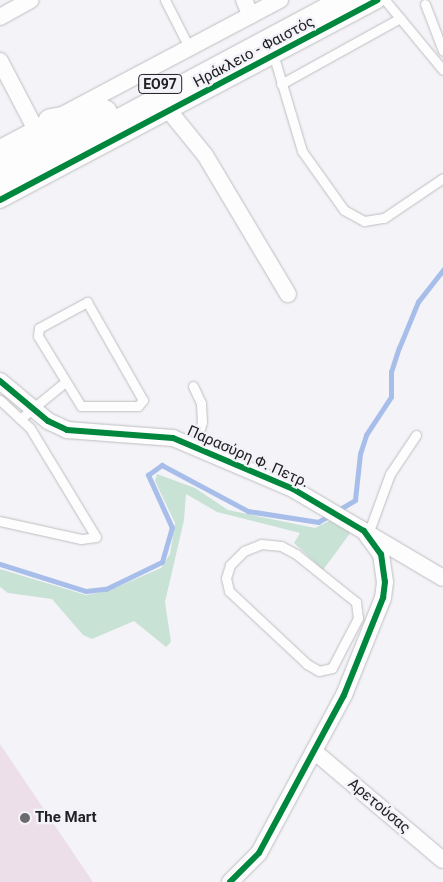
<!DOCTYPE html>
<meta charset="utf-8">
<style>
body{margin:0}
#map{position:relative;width:443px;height:882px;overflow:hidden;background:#f4f3f7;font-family:Roboto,sans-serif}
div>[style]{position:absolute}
.green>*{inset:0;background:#c9e2d6}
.stream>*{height:4.5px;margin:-2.25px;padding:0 2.25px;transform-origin:2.25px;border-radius:2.25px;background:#a8beea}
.building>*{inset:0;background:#ecdfea}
.roads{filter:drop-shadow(0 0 1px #bebec1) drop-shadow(0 0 1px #bebec1)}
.service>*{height:9px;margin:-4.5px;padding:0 4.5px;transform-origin:4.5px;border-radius:4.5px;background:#fdfdfe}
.minor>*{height:16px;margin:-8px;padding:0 8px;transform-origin:8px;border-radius:8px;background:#fdfdfe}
.primary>*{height:26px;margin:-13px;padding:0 13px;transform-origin:13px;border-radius:13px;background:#fdfdfe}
.cycleway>*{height:6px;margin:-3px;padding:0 3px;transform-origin:3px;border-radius:3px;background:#00873e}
.dots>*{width:14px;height:14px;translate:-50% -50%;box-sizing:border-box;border:2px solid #f3f2f8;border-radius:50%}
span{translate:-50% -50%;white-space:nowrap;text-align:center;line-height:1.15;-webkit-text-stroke:4.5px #f3f2f8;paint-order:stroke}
.shield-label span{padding:1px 4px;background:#f3f2f8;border:1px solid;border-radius:4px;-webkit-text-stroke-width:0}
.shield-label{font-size:14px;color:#212123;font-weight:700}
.street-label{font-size:15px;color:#212123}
.poi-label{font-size:15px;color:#212123;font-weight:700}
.left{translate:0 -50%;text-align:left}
</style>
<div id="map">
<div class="green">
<i style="clip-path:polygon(157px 474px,195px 488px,228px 510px,315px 528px,335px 518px,351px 532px,323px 570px,294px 543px,300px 533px,217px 512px,186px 494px,184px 520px,165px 602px,171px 642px,166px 647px,134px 621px,92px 639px,83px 635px,52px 599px,8px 593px,0 587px,0 569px,86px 595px,108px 591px,161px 568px,170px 554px,175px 523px,155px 481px)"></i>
</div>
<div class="stream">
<i style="left:337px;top:511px;width:21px;rotate:-31deg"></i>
<i style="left:355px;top:500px;width:46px;rotate:-83.8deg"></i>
<i style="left:360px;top:454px;width:20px;rotate:-72deg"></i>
<i style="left:366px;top:435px;width:45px;rotate:-56.7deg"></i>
<i style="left:391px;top:397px;width:25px;rotate:-90deg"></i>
<i style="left:391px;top:372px;width:25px;rotate:-72deg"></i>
<i style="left:399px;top:348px;width:50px;rotate:-67.6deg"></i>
<i style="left:418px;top:302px;width:41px;rotate:-52deg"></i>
<i style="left:0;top:564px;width:90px;rotate:17.4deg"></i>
<i style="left:86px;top:591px;width:20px;rotate:-6deg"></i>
<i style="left:106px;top:589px;width:62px;rotate:-25.7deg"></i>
<i style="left:162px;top:562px;width:35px;rotate:-74deg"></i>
<i style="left:172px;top:528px;width:58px;rotate:-114.4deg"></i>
<i style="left:148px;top:475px;width:17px;rotate:-36deg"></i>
<i style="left:162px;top:465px;width:98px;rotate:28.1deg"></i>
<i style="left:248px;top:511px;width:71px;rotate:8.9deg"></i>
<i style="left:318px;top:522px;width:14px;rotate:-30deg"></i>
</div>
<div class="building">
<i style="clip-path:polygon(0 744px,93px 882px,0 882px)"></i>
</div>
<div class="roads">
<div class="service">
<i style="left:165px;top:0;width:55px;rotate:63deg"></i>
<i style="left:385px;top:0;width:91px;rotate:50.4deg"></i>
<i style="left:425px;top:4px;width:50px;rotate:69deg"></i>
<i style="left:274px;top:57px;width:98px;rotate:73.4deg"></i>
<i style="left:302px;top:151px;width:72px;rotate:54.6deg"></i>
<i style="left:344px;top:210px;width:23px;rotate:29deg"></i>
<i style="left:364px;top:221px;width:20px;rotate:-9deg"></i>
<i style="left:384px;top:218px;width:71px;rotate:-34.1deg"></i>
<i style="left:281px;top:84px;width:136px;rotate:-29deg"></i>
<i style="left:87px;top:302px;width:113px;rotate:60.3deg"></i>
<i style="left:143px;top:400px;width:8px;rotate:130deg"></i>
<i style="left:138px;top:406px;width:57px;rotate:180deg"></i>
<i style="left:81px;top:406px;width:82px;rotate:-121.6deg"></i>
<i style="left:38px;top:336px;width:8px;rotate:-83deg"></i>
<i style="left:39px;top:328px;width:55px;rotate:-28.4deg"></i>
<i style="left:193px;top:386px;width:19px;rotate:65deg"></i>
<i style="left:201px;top:403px;width:19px;rotate:87deg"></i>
<i style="left:202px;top:422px;width:24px;rotate:107deg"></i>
<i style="left:0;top:400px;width:41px;rotate:43deg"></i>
<i style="left:30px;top:428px;width:127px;rotate:58.8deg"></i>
<i style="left:96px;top:537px;width:15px;rotate:172deg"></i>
<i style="left:81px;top:539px;width:83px;rotate:-167.5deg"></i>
<i style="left:20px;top:419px;width:58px;rotate:-39.4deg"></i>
<i style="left:368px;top:534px;width:64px;rotate:-69.9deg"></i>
<i style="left:390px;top:474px;width:47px;rotate:-56.3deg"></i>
<i style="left:261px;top:544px;width:20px;rotate:6deg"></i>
<i style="left:281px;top:546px;width:17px;rotate:28deg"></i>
<i style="left:296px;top:554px;width:77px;rotate:38.7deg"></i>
<i style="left:356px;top:602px;width:16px;rotate:83deg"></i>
<i style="left:358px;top:618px;width:56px;rotate:117.5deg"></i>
<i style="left:332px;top:668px;width:13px;rotate:167deg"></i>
<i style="left:319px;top:671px;width:14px;rotate:-150deg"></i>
<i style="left:307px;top:664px;width:107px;rotate:-136.9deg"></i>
<i style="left:229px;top:591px;width:13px;rotate:-103deg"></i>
<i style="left:226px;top:578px;width:14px;rotate:-73deg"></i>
<i style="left:230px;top:565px;width:20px;rotate:-45deg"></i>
<i style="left:244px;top:551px;width:18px;rotate:-22deg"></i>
</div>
<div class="minor">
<i style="left:244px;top:0;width:17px;rotate:66deg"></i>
<i style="left:0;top:17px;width:35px;rotate:-29deg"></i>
<i style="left:0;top:61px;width:78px;rotate:62.4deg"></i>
<i style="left:170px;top:112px;width:55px;rotate:50.9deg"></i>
<i style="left:205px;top:155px;width:162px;rotate:59.2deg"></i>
<i style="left:0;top:148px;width:317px;rotate:-27.9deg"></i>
<i style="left:0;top:200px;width:427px;rotate:-27.9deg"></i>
<i style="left:0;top:381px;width:62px;rotate:39.8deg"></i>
<i style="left:48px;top:421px;width:21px;rotate:25deg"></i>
<i style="left:67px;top:430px;width:106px;rotate:4.3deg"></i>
<i style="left:173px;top:438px;width:130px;rotate:23deg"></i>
<i style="left:293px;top:489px;width:82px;rotate:30.6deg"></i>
<i style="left:364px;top:531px;width:29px;rotate:54deg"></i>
<i style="left:381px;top:554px;width:28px;rotate:82deg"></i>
<i style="left:385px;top:582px;width:16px;rotate:97deg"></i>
<i style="left:383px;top:598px;width:105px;rotate:111.9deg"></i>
<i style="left:344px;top:695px;width:179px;rotate:118.3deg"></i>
<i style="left:259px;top:853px;width:41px;rotate:135deg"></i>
<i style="left:372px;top:536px;width:82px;rotate:30.6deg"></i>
<i style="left:315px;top:752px;width:167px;rotate:40.2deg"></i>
</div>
<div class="primary">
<i style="left:51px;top:122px;width:54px;rotate:-9.6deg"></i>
<i style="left:0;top:165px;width:71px;rotate:-26.9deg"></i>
<i style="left:0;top:186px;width:395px;rotate:-28.1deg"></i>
</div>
</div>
<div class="cycleway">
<i style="left:0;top:200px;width:427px;rotate:-27.9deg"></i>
<i style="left:0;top:381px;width:62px;rotate:39.8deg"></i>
<i style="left:48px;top:421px;width:21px;rotate:25deg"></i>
<i style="left:67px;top:430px;width:106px;rotate:4.3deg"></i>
<i style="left:173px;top:438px;width:130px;rotate:23deg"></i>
<i style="left:293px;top:489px;width:82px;rotate:30.6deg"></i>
<i style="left:364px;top:531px;width:29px;rotate:54deg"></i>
<i style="left:381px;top:554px;width:28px;rotate:82deg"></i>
<i style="left:385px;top:582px;width:16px;rotate:97deg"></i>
<i style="left:383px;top:598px;width:105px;rotate:111.9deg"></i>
<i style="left:344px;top:695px;width:179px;rotate:118.3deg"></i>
<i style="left:259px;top:853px;width:41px;rotate:135deg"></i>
</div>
<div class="dots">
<i style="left:25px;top:818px;background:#6b6a6d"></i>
</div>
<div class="shield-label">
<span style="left:160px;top:84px">ΕΟ97</span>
</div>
<div class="street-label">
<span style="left:254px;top:52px;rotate:-28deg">Ηράκλειο - Φαιστός</span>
<span style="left:248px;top:457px;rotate:24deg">Παρασύρη Φ. Πετρ.</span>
<span style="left:379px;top:806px;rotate:40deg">Αρετούσας</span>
</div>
<div class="poi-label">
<span class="left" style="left:35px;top:818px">The Mart</span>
</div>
</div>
